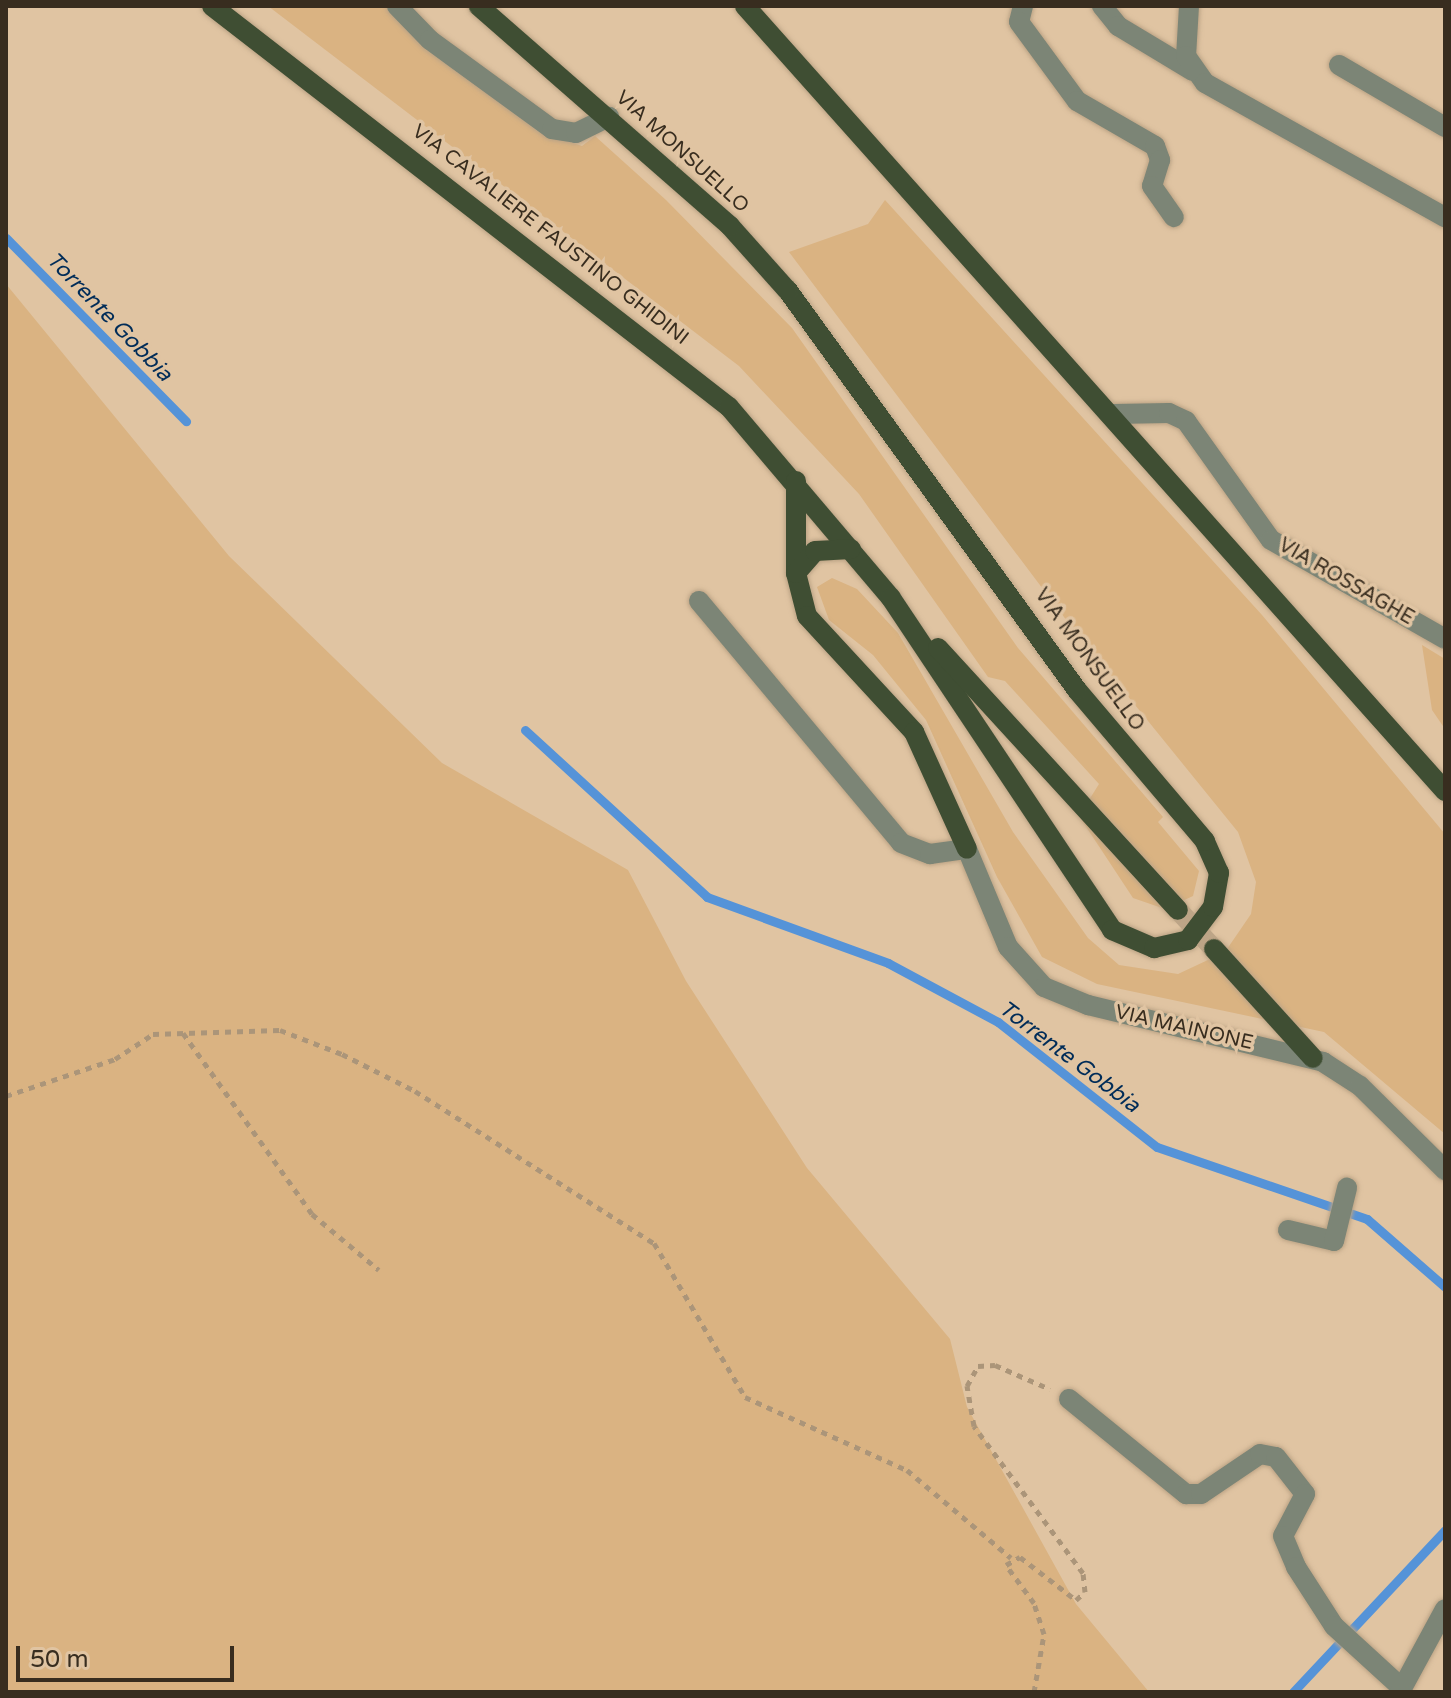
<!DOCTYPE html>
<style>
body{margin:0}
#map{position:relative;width:1451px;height:1698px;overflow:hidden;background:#e0c4a2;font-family:"Varela Round",sans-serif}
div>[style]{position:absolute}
.green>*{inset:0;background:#dab382}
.stream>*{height:9px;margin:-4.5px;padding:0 4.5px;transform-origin:4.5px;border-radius:4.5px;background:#5593d8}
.major-tunnel>*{height:20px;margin-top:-10px;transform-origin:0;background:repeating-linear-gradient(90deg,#bea688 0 20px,transparent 0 30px)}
.path>*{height:5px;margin-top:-2.5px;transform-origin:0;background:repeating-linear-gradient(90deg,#ab9579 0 6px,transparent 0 12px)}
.roads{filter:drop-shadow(0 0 2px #bba385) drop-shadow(0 0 2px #bba385)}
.minor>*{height:20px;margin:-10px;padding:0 10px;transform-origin:10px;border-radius:10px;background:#7c8576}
.major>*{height:20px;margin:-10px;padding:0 10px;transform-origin:10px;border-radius:10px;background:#3f4e33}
span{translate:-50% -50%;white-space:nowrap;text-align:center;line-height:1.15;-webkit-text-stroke:7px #e0c4a2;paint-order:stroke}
.street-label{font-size:20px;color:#382d1f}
.water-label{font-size:22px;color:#002c58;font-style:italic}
.frame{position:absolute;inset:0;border:8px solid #382d1f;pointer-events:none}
.scale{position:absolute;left:16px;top:1646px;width:218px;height:36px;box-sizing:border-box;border:4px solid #382d1f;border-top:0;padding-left:10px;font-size:24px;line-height:28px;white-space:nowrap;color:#382d1f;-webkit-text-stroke:6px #e0c4a2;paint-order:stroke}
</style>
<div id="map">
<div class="green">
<i style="clip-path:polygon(268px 6px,388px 6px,537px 131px,582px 146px,595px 136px,666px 200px,792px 328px,1018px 648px,1163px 817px,1158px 822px,1199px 871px,1193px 896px,1165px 909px,1133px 898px,1079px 816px,1099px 784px,1005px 681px,988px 677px,859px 494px,739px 366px)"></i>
<i style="clip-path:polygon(885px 200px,1262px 615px,1445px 834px,1445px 1134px,1324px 1032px,1097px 984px,1042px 957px,997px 877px,926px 720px,873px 655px,829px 620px,817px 587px,832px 578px,857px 589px,898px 633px,1013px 832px,1088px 938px,1119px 965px,1178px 974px,1225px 952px,1251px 914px,1256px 882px,1238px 832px,1067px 621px,789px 252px,868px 224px)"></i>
<i style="clip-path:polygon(6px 284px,229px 556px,442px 763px,628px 870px,686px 981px,807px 1168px,950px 1339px,967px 1407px,1076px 1604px,1149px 1692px,6px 1692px)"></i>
<i style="clip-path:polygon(1422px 645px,1445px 659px,1445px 729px,1432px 710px)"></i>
</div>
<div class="stream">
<i style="left:6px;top:238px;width:257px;rotate:45.5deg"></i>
<i style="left:525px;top:730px;width:247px;rotate:42.5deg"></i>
<i style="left:707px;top:897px;width:193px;rotate:20deg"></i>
<i style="left:888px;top:963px;width:125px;rotate:28.2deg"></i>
<i style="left:998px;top:1022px;width:202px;rotate:38.2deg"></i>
<i style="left:1157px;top:1147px;width:222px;rotate:18.9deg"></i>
<i style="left:1367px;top:1219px;width:103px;rotate:41.1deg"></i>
<i style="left:1293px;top:1692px;width:222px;rotate:-46.8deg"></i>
</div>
<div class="major-tunnel">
<i style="left:1178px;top:910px;width:53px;rotate:47.3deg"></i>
</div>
<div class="path">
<i style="left:183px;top:1033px;width:222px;rotate:54.5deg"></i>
<i style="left:312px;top:1214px;width:87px;rotate:39.9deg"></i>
<i style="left:6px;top:1096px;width:115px;rotate:-18.7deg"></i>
<i style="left:115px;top:1059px;width:45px;rotate:-33.3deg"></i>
<i style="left:153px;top:1034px;width:127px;rotate:-1.8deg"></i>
<i style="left:280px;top:1030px;width:66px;rotate:21.2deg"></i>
<i style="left:342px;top:1054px;width:82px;rotate:26.9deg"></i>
<i style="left:415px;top:1091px;width:283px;rotate:32.5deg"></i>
<i style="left:654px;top:1243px;width:179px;rotate:59.4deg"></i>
<i style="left:745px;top:1397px;width:178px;rotate:24.3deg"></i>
<i style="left:907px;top:1470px;width:136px;rotate:40.2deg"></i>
<i style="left:1034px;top:1692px;width:59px;rotate:-80.2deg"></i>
<i style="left:1044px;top:1634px;width:33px;rotate:-108deg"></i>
<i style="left:1034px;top:1603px;width:47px;rotate:-126.4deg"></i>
<i style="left:1006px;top:1565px;width:16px;rotate:-30deg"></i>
<i style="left:1020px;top:1557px;width:71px;rotate:37.5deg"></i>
<i style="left:1076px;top:1600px;width:12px;rotate:-42deg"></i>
<i style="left:1085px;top:1592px;width:19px;rotate:-96deg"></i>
<i style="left:1083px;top:1573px;width:183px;rotate:-126.6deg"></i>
<i style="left:974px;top:1426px;width:41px;rotate:-99.9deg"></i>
<i style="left:967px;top:1386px;width:23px;rotate:-61deg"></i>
<i style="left:978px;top:1366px;width:17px;rotate:-3deg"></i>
<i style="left:995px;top:1365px;width:60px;rotate:23.6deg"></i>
</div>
<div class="roads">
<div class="minor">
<i style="left:397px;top:6px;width:47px;rotate:45.9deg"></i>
<i style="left:430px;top:40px;width:151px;rotate:36.1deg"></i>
<i style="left:552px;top:129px;width:24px;rotate:9deg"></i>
<i style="left:576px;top:133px;width:37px;rotate:-26deg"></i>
<i style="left:1023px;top:6px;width:16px;rotate:104deg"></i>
<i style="left:1019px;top:22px;width:98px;rotate:53.7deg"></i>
<i style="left:1077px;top:101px;width:90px;rotate:30deg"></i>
<i style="left:1155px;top:146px;width:15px;rotate:70deg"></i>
<i style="left:1160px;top:160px;width:27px;rotate:107deg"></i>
<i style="left:1152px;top:186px;width:38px;rotate:55deg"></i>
<i style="left:1102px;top:6px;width:26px;rotate:51deg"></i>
<i style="left:1118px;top:26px;width:87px;rotate:31deg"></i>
<i style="left:1189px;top:6px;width:50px;rotate:93.4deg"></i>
<i style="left:1186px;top:56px;width:33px;rotate:55deg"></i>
<i style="left:1205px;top:83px;width:275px;rotate:29.2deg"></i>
<i style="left:1339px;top:65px;width:123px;rotate:30.3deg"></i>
<i style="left:1114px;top:414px;width:55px;rotate:-1deg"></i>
<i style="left:1169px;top:413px;width:19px;rotate:25deg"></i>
<i style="left:1186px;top:421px;width:146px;rotate:54.5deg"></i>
<i style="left:1271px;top:540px;width:200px;rotate:29.6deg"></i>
<i style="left:699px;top:601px;width:315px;rotate:50.1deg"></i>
<i style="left:901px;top:843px;width:31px;rotate:21deg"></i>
<i style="left:930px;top:854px;width:37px;rotate:-8deg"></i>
<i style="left:967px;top:849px;width:106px;rotate:67.3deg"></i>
<i style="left:1008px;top:947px;width:54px;rotate:48deg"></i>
<i style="left:1044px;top:987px;width:48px;rotate:22.2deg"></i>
<i style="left:1088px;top:1005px;width:242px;rotate:13.6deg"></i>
<i style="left:1323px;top:1062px;width:44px;rotate:33deg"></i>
<i style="left:1360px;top:1086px;width:120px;rotate:44.7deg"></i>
<i style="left:1288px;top:1230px;width:47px;rotate:13.4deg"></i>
<i style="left:1334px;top:1241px;width:55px;rotate:-76.2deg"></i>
<i style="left:1069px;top:1399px;width:151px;rotate:39.1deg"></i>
<i style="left:1186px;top:1494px;width:15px"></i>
<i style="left:1201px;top:1494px;width:71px;rotate:-34.1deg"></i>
<i style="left:1260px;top:1454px;width:16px;rotate:11deg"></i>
<i style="left:1276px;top:1457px;width:47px;rotate:51.9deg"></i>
<i style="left:1305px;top:1494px;width:47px;rotate:117.6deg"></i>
<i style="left:1283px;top:1536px;width:34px;rotate:67deg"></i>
<i style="left:1296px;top:1567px;width:70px;rotate:57.2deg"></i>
<i style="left:1334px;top:1626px;width:92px;rotate:42.4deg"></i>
<i style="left:1400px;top:1692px;width:94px;rotate:-61.5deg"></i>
</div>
<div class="major">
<i style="left:212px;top:6px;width:654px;rotate:37.8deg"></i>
<i style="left:729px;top:407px;width:250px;rotate:49.7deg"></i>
<i style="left:891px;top:598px;width:399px;rotate:56.3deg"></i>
<i style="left:1112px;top:930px;width:46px;rotate:23.2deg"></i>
<i style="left:1154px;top:948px;width:35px;rotate:-13deg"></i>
<i style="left:1188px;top:940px;width:41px;rotate:-52.9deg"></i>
<i style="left:1213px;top:907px;width:35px;rotate:-80deg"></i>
<i style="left:1219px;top:873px;width:35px;rotate:-114deg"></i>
<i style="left:1205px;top:841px;width:198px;rotate:-130.3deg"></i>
<i style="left:1077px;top:690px;width:494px;rotate:-125.9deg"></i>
<i style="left:787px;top:290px;width:86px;rotate:-131.7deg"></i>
<i style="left:730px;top:226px;width:334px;rotate:-138.8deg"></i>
<i style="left:745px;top:6px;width:1052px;rotate:48.28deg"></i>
<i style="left:796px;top:481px;width:92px;rotate:90deg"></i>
<i style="left:796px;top:573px;width:44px;rotate:75.7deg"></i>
<i style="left:807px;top:616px;width:158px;rotate:47.3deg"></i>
<i style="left:914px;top:732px;width:128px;rotate:65.6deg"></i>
<i style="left:796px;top:573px;width:29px;rotate:-49deg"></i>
<i style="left:815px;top:551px;width:36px;rotate:-3deg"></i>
<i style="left:938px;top:648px;width:355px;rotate:47.5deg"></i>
<i style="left:1214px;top:949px;width:147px;rotate:47.8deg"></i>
</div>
</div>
<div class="street-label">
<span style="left:682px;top:152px;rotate:42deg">VIA MONSUELLO</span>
<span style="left:550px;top:235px;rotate:38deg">VIA CAVALIERE FAUSTINO GHIDINI</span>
<span style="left:1346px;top:582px;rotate:30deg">VIA ROSSAGHE</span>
<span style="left:1089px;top:660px;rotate:54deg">VIA MONSUELLO</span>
<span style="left:1184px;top:1028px;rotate:13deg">VIA MAINONE</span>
</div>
<div class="water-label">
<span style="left:109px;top:317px;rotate:46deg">Torrente Gobbia</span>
<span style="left:1069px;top:1057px;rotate:37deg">Torrente Gobbia</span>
</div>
<div class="frame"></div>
<div class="scale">50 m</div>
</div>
